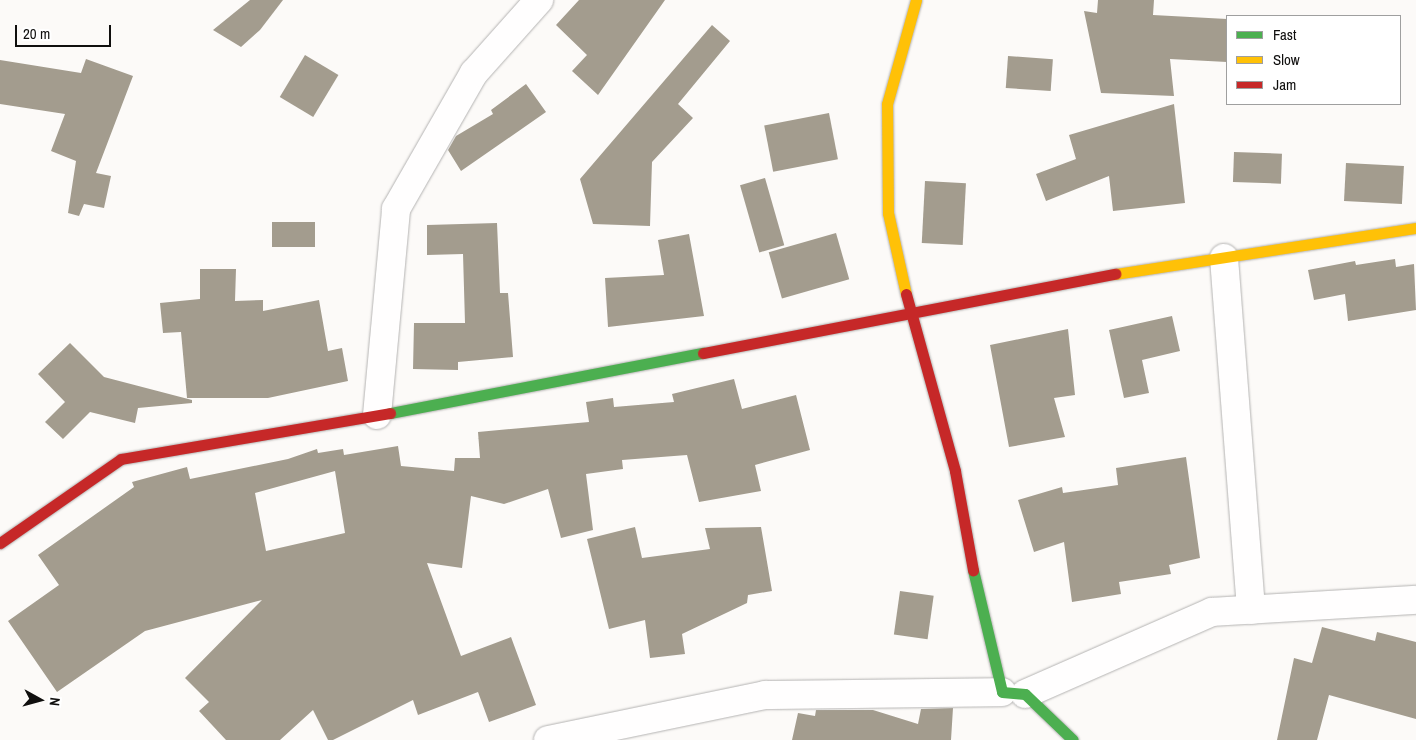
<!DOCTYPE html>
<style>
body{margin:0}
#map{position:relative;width:1416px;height:740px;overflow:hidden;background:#fcfaf8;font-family:"Archivo Narrow",sans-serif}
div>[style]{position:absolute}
.building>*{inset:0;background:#a39c8e;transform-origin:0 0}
.roads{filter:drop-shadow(0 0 1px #b4b3b2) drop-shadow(0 0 1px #b4b3b2)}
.street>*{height:28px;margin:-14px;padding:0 14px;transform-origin:14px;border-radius:14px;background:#fffefe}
.fast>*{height:11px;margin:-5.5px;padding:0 5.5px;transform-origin:5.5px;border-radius:5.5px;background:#4caf50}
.slow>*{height:11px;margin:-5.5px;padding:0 5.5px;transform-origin:5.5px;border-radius:5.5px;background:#ffc107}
.jam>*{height:11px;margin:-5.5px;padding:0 5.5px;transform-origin:5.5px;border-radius:5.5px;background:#c62828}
span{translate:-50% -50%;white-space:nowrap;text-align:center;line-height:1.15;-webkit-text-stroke:5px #fff;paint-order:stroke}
.legend{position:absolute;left:1226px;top:15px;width:175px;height:90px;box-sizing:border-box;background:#fff;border:1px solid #9f9f9f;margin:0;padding:6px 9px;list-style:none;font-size:15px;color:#100f0e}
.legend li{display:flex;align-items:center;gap:10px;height:25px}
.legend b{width:25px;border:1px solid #9f9f9f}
.north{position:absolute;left:15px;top:675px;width:50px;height:50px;-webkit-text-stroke:4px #fff;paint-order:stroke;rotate:97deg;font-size:14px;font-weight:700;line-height:20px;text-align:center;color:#100f0e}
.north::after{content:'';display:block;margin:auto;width:18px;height:22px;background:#100f0e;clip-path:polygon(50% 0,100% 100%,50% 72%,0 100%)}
.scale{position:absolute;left:15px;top:25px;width:96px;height:22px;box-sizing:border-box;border:2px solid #100f0e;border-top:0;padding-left:6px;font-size:15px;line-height:18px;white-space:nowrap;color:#100f0e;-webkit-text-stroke:4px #fff;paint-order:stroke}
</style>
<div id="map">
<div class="building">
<i style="clip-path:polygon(250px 0,283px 0,260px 30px,241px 47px,213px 30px)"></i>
<i style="clip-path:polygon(579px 0,665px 0,598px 95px,572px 71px,587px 55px,556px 25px)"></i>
<i style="clip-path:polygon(1098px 0,1154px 0,1153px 15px,1227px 19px,1227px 62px,1170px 59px,1174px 96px,1101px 93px,1084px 11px,1097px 13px)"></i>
<i style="clip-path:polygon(712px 25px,730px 41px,678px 104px,693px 118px,652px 162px,650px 226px,593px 224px,580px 179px)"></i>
<i style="left:305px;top:55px;width:39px;height:49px;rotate:31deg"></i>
<i style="left:1008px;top:56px;width:45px;height:32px;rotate:4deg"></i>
<i style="clip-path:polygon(86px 59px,133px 76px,96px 173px,111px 176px,104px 208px,84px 204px,79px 216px,68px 213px,76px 161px,51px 151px,65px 114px,0 104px,0 60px,81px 73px)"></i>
<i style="clip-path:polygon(526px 84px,546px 112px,461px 171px,448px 150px,456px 136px,493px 114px,491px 110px)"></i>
<i style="clip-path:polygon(1174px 104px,1185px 203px,1113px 211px,1109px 176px,1046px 201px,1036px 174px,1076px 159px,1069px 135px)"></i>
<i style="left:829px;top:113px;width:47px;height:66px;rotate:79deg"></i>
<i style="left:1234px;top:152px;width:48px;height:30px;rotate:2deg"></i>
<i style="left:1346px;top:163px;width:58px;height:38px;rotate:3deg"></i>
<i style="left:765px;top:178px;width:70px;height:26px;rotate:74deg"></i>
<i style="left:925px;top:181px;width:41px;height:62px;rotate:3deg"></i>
<i style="left:272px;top:222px;width:43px;height:25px"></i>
<i style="clip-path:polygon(497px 223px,500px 293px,508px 293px,513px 357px,458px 362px,458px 370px,413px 369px,414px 323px,465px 323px,463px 254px,427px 255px,427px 225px)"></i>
<i style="left:836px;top:233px;width:48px;height:70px;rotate:74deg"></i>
<i style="clip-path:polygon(689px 234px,704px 316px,608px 327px,605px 278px,664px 275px,658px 240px)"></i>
<i style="clip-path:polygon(1395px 259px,1396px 267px,1414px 264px,1416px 310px,1348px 321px,1345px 294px,1314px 300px,1308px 270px,1355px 261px,1356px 265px)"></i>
<i style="clip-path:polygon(200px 269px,236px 269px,235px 301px,263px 300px,263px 311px,319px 300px,328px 351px,342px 348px,348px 381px,268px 398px,187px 398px,181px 332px,163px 333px,160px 303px,200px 299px)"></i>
<i style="clip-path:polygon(1172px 316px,1180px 351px,1142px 360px,1149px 393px,1124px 398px,1109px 330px)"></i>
<i style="clip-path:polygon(1068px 329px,1075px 395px,1054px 398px,1065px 437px,1009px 447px,990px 345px)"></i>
<i style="clip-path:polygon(70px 343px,104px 377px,192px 400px,192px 403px,138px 408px,135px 423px,90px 412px,63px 439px,45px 422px,65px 402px,38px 374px)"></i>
<i style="clip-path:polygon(evenodd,734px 379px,742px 409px,796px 395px,810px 450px,755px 465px,761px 491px,699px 502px,687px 455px,622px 460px,623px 469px,586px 474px,593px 530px,561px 538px,548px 489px,504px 504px,471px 496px,462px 568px,427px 563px,461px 656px,511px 637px,536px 705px,489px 722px,478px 692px,418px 715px,413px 700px,333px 740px,328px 740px,313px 710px,280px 740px,226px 740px,199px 711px,209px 702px,185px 678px,262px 600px,145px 631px,57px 692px,8px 621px,59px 585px,38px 555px,134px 487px,132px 482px,187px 467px,190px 479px,288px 459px,317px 449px,318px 453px,343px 449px,344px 455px,398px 446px,401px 466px,454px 471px,455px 458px,480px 458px,478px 432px,589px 422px,586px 402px,613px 398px,614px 407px,674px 402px,672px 394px,734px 379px,335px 471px,345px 533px,266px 551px,255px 493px,335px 471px)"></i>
<i style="clip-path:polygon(1186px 457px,1200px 558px,1169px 565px,1171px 574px,1119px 582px,1121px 594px,1072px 602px,1064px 542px,1034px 552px,1018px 500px,1062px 487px,1063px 493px,1118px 485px,1116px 468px)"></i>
<i style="clip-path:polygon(635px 527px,642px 558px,710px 549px,705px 528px,761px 527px,772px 591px,748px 595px,747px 603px,682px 634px,685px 654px,650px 658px,645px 620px,609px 629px,587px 539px)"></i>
<i style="left:900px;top:591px;width:34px;height:44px;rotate:8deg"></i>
<i style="clip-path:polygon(1322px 627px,1375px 641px,1377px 632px,1416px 642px,1416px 719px,1329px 695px,1317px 740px,1277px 740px,1294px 658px,1312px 663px)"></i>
<i style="clip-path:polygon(953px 708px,951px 740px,792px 740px,798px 713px,815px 716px,816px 710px,873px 710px,918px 724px,921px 709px)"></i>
</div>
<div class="roads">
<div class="street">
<i style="left:1224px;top:258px;width:353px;rotate:85.6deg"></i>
<i style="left:377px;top:415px;width:207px;rotate:-84.7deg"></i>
<i style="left:396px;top:209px;width:157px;rotate:-60.2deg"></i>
<i style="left:474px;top:73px;width:98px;rotate:-48.3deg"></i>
<i style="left:1025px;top:694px;width:204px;rotate:-23.7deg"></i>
<i style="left:1212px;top:612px;width:204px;rotate:-3.4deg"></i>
<i style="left:548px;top:740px;width:222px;rotate:-11.7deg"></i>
<i style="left:765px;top:695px;width:237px;rotate:-0.7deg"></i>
</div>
<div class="fast">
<i style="left:390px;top:413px;width:319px;rotate:-10.9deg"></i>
<i style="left:973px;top:570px;width:125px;rotate:76.6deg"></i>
<i style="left:1002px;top:692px;width:23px;rotate:5deg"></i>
<i style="left:1025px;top:694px;width:66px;rotate:43.8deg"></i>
</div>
<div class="slow">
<i style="left:1115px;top:274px;width:304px;rotate:-8.7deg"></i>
<i style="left:906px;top:294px;width:83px;rotate:-102.5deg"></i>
<i style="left:888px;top:213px;width:109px;rotate:-90.5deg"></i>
<i style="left:887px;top:104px;width:108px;rotate:-74.4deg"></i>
</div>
<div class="jam">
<i style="left:906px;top:294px;width:184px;rotate:74.5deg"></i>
<i style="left:955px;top:471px;width:101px;rotate:79.7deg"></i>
<i style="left:703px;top:353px;width:420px;rotate:-10.9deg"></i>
<i style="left:0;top:543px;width:147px;rotate:-34.8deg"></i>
<i style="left:121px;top:459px;width:273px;rotate:-9.7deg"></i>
</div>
</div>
<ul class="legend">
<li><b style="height:6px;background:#4caf50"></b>Fast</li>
<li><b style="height:6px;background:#ffc107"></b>Slow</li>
<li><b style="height:6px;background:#c62828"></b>Jam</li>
</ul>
<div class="north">N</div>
<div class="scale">20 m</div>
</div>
